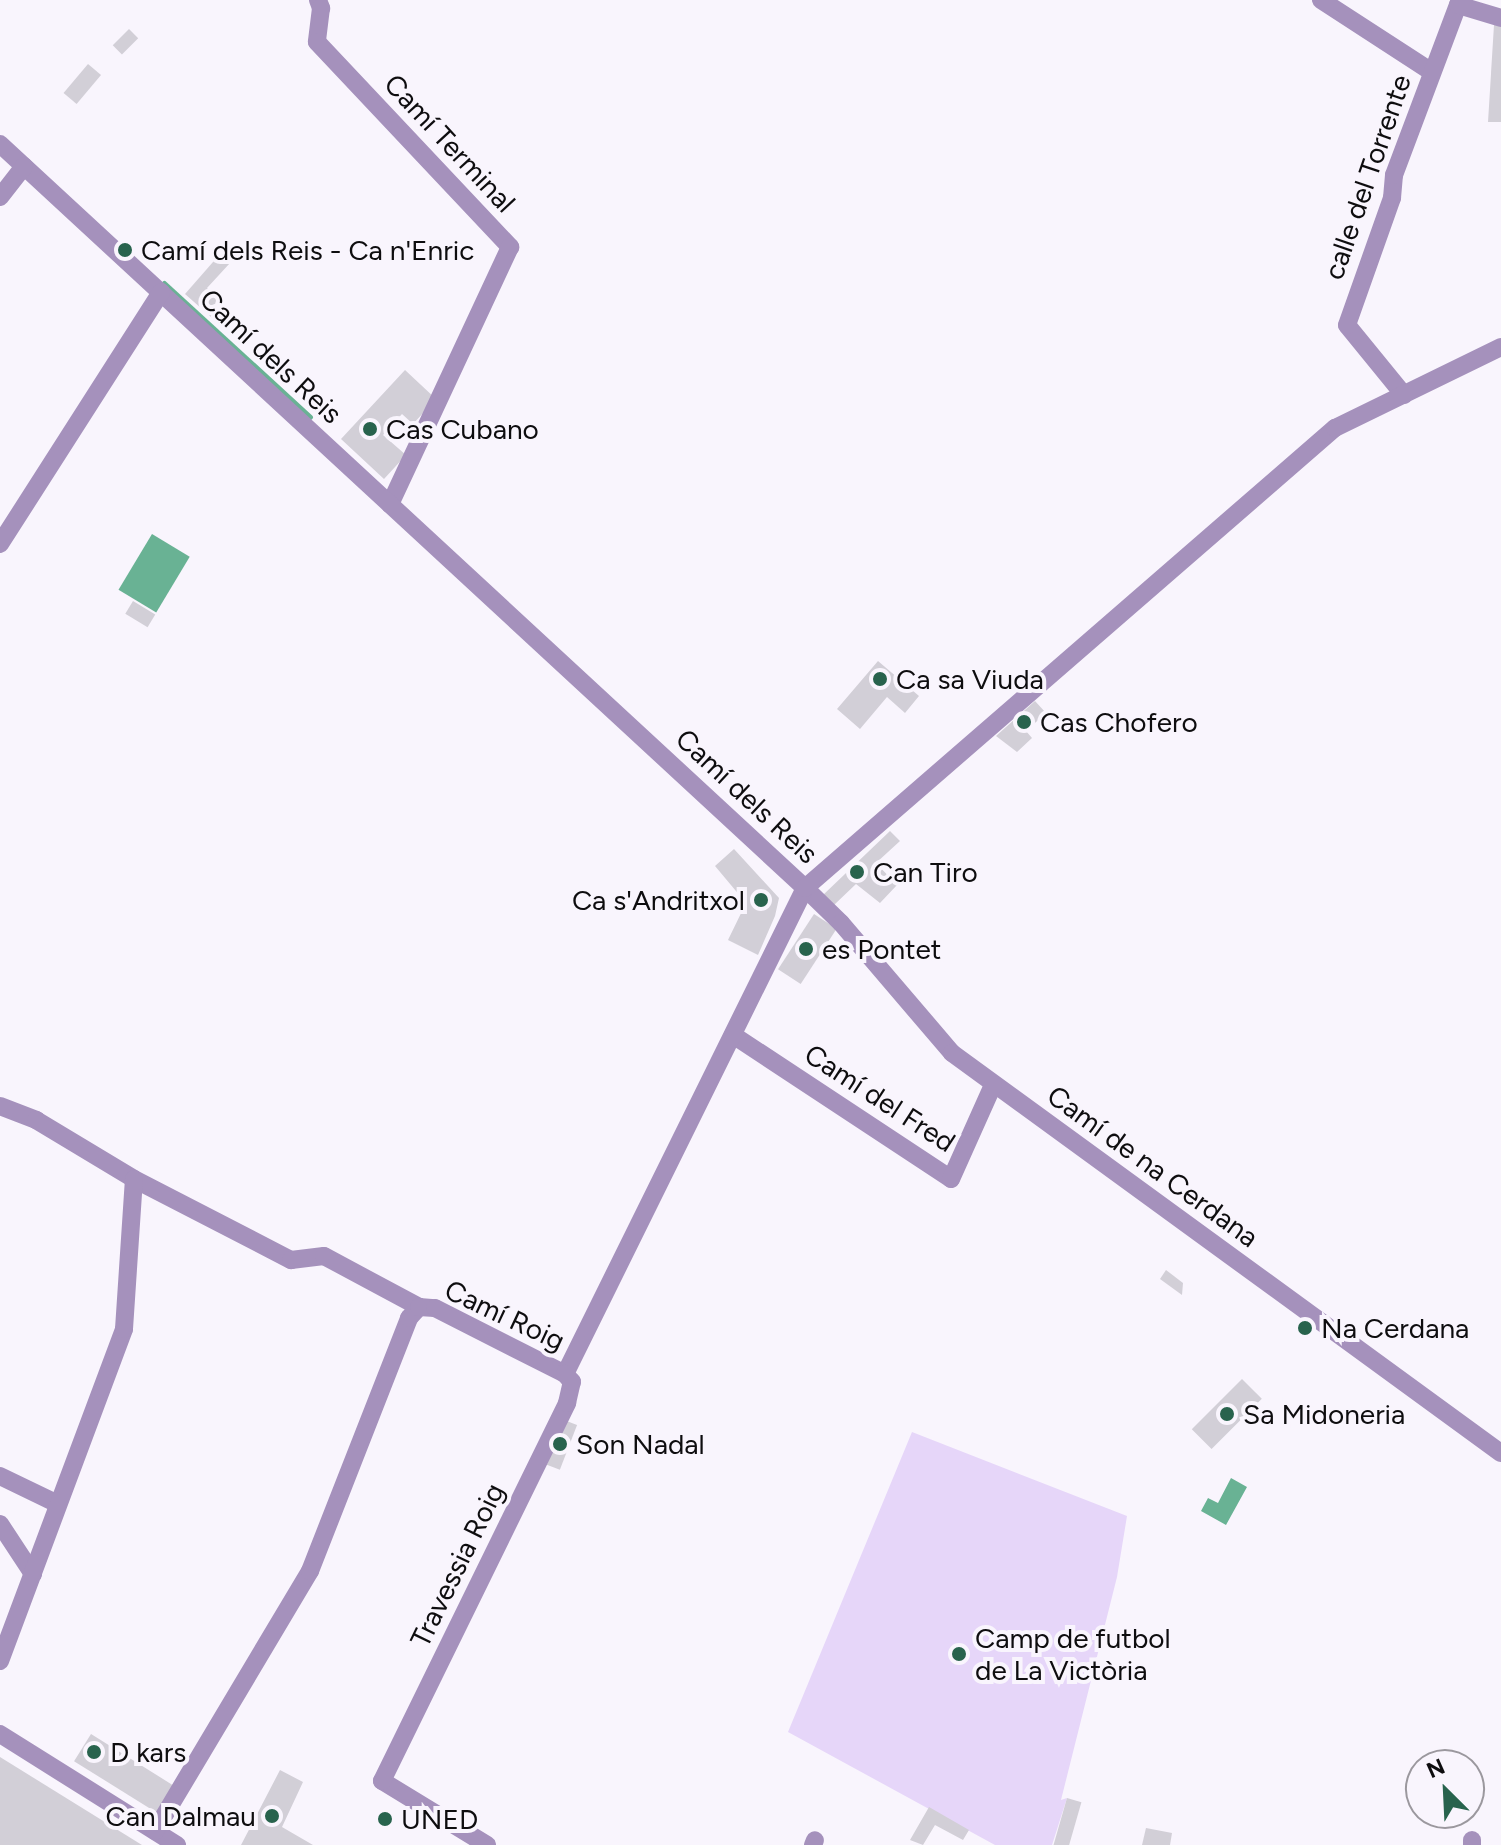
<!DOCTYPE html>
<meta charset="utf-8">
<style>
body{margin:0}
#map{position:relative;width:1501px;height:1845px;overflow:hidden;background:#f9f5fd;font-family:Figtree,sans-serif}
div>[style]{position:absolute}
.green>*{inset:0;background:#e6d6f9}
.water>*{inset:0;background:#69b294;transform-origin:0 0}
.stream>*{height:5px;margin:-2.5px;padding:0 2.5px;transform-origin:2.5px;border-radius:2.5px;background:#69b294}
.building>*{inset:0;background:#d2cfd7;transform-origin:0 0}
.minor>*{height:18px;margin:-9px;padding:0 9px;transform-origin:9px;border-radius:9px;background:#a591bc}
.dots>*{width:22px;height:22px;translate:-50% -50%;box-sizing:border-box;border:4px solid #f9f5fd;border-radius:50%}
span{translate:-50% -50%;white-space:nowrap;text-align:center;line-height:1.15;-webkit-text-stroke:8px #f9f5fd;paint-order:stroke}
.street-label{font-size:28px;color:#0e0d0f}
.poi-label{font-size:28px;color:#0e0d0f}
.left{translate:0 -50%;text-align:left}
.right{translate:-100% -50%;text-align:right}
.north{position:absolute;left:1405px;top:1749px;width:80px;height:80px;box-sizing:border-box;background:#f9f5fd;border:2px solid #9b989e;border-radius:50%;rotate:336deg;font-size:22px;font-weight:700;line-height:32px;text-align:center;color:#0e0d0f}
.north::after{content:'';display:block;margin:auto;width:28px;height:36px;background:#28634d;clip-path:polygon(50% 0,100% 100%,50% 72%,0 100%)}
</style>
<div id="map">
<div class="green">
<i style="clip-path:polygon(912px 1432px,1127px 1516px,1117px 1577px,1061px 1800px,1067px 1798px,1052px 1845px,995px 1845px,788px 1732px)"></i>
</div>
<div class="water">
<i style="left:152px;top:534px;width:44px;height:65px;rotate:31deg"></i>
<i style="clip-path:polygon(1231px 1478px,1247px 1487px,1226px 1525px,1201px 1511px,1208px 1498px,1218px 1503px)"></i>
</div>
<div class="stream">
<i style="left:164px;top:283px;width:198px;rotate:42.5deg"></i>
</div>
<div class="building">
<i style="clip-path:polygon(1494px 25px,1501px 25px,1501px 122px,1488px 122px)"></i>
<i style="left:129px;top:29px;width:13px;height:23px;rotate:45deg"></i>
<i style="left:88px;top:64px;width:17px;height:38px;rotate:40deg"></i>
<i style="clip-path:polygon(220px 254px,230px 263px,207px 288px,232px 311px,219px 324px,185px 294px)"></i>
<i style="clip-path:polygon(405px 370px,436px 399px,413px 424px,402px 414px,383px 435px,406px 455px,384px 479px,341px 439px)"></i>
<i style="left:133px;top:601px;width:26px;height:15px;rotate:31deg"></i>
<i style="clip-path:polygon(878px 661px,919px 696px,905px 713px,887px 697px,860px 729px,837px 709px)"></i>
<i style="clip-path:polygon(1035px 701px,1046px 713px,1026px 731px,1032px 738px,1017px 752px,996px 736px)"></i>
<i style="clip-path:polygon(890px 831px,900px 841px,876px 863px,897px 885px,880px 903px,856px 884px,834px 905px,823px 895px)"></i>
<i style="clip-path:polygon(734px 849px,779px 898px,775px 916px,758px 955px,728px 940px,746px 903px,715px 866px)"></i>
<i style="left:814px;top:914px;width:27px;height:66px;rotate:33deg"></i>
<i style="clip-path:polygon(1166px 1270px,1183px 1283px,1182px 1295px,1160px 1279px)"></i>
<i style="left:1242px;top:1379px;width:28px;height:71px;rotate:45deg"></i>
<i style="left:564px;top:1420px;width:14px;height:48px;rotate:21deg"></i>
<i style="left:91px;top:1734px;width:98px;height:32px;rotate:32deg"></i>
<i style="clip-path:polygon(0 1757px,142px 1845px,0 1845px)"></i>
<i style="clip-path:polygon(280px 1770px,303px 1782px,282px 1827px,313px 1845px,241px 1845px)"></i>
<i style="left:1067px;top:1798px;width:15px;height:49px;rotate:16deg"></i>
<i style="clip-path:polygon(929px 1807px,969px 1830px,963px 1840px,935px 1825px,923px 1845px,910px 1840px)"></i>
<i style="clip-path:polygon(1146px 1828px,1172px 1833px,1170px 1845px,1142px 1845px)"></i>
</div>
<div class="minor">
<i style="left:318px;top:0;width:9px;rotate:69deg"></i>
<i style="left:321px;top:8px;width:34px;rotate:97deg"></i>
<i style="left:317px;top:42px;width:282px;rotate:46.7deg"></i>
<i style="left:510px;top:247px;width:284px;rotate:115deg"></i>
<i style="left:1321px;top:0;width:132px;rotate:33deg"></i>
<i style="left:0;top:144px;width:1096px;rotate:42.74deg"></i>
<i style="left:805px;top:888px;width:50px;rotate:44.2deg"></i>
<i style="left:841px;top:923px;width:171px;rotate:49.5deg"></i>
<i style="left:952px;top:1053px;width:679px;rotate:36.08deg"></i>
<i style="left:0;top:197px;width:39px;rotate:-52deg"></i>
<i style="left:1404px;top:395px;width:90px;rotate:-129.2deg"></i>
<i style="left:1347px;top:325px;width:135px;rotate:-70.5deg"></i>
<i style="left:1392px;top:198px;width:23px;rotate:-85deg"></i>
<i style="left:1394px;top:175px;width:182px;rotate:-69.4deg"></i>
<i style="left:1458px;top:5px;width:45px;rotate:16.8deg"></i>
<i style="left:0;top:544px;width:299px;rotate:-57.4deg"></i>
<i style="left:733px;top:1035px;width:261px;rotate:33.4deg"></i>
<i style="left:951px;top:1179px;width:103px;rotate:-65.9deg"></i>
<i style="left:0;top:1106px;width:39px;rotate:21deg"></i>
<i style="left:36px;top:1120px;width:114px;rotate:31deg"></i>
<i style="left:134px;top:1179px;width:177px;rotate:27.3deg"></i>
<i style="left:291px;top:1260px;width:33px;rotate:-7deg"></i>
<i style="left:324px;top:1256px;width:108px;rotate:28.2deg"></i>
<i style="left:0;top:1476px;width:64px;rotate:25.8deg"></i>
<i style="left:0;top:1524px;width:60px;rotate:56.6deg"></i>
<i style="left:0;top:1661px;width:354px;rotate:-69.5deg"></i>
<i style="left:124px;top:1329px;width:150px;rotate:-86.2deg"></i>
<i style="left:0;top:1734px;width:209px;rotate:32.1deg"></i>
<i style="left:155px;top:1831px;width:303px;rotate:-59.2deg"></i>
<i style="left:310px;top:1571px;width:272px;rotate:-68.6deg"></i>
<i style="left:409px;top:1318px;width:15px;rotate:-48deg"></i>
<i style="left:419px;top:1307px;width:16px;rotate:4deg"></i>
<i style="left:435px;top:1308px;width:146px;rotate:26.9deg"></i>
<i style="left:565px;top:1374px;width:542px;rotate:-63.72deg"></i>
<i style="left:805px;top:888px;width:702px;rotate:-40.96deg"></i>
<i style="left:1335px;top:428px;width:185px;rotate:-26deg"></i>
<i style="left:487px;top:1845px;width:123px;rotate:-148.6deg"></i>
<i style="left:382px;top:1781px;width:421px;rotate:-63.9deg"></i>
<i style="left:567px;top:1403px;width:22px;rotate:-77deg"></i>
<i style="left:572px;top:1382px;width:11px;rotate:-131deg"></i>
<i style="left:813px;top:1845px;width:5px;rotate:-68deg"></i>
<i style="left:1472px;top:1845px;width:5px;rotate:-90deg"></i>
</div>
<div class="dots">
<i style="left:125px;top:250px;background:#28634d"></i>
<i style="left:370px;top:429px;background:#28634d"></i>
<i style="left:880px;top:679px;background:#28634d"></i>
<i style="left:1024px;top:722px;background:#28634d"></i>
<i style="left:857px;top:872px;background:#28634d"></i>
<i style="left:761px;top:900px;background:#28634d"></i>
<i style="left:806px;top:949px;background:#28634d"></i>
<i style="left:1305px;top:1328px;background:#28634d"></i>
<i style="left:1227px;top:1414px;background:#28634d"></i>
<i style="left:560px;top:1444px;background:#28634d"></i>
<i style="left:959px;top:1654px;background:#28634d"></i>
<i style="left:94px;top:1752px;background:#28634d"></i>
<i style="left:272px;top:1816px;background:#28634d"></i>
<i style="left:385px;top:1819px;background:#28634d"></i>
</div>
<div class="street-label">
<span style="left:450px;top:143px;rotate:47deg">Camí Terminal</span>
<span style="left:1367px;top:177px;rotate:-71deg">calle del Torrente</span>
<span style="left:271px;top:356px;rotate:43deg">Camí dels Reis</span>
<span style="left:747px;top:796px;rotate:43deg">Camí dels Reis</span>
<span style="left:880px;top:1098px;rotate:33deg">Camí del Fred</span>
<span style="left:1153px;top:1166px;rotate:36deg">Camí de na Cerdana</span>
<span style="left:505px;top:1315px;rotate:25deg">Camí Roig</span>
<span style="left:457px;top:1565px;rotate:-64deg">Travessia Roig</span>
</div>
<div class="poi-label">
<span class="left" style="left:141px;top:250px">Camí dels Reis - Ca n'Enric</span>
<span class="left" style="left:386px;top:429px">Cas Cubano</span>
<span class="left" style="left:896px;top:679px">Ca sa Viuda</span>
<span class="left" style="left:1040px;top:722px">Cas Chofero</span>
<span class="left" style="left:873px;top:872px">Can Tiro</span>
<span class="right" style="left:745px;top:900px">Ca s'Andritxol</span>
<span class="left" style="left:822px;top:949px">es Pontet</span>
<span class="left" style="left:1321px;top:1328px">Na Cerdana</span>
<span class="left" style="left:1243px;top:1414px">Sa Midoneria</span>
<span class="left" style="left:576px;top:1444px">Son Nadal</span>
<span class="left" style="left:975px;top:1654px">Camp de futbol<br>de La Victòria</span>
<span class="left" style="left:110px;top:1752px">D kars</span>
<span class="right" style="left:256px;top:1816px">Can Dalmau</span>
<span class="left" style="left:401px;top:1819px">UNED</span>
</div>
<div class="north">N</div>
</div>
